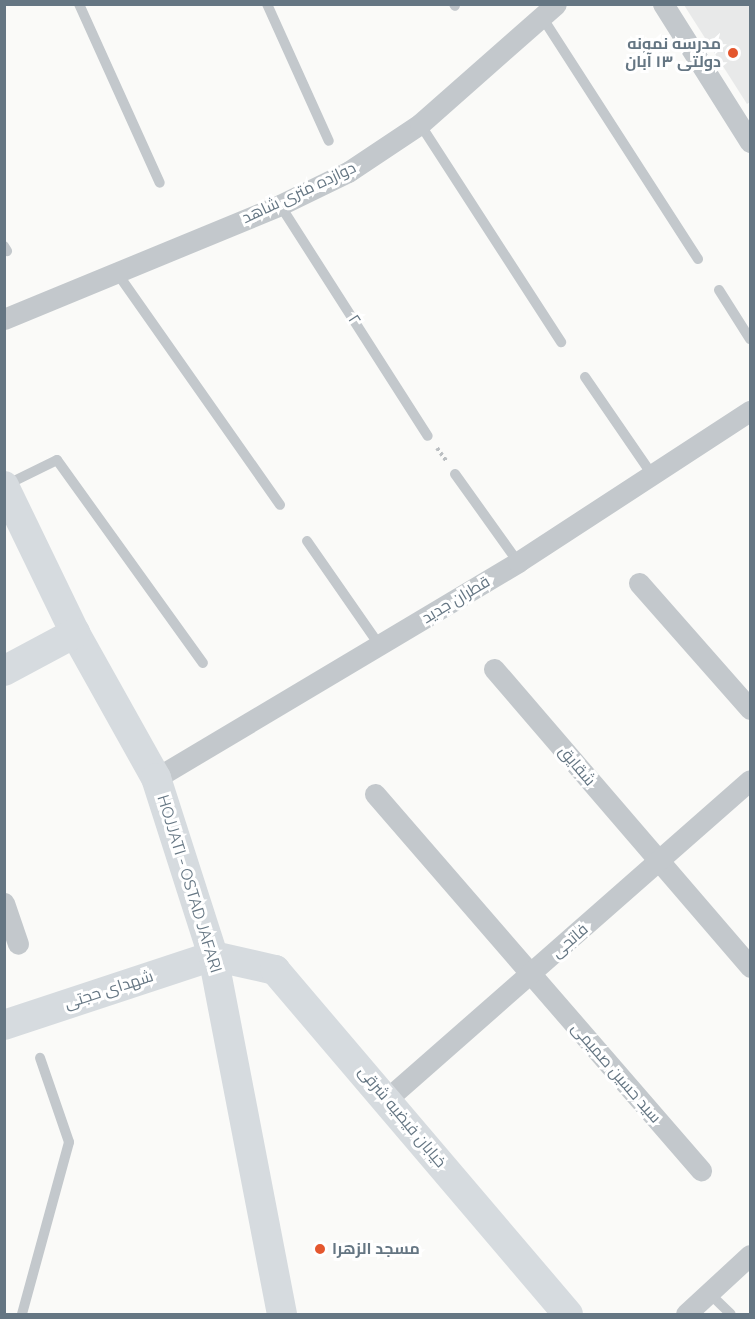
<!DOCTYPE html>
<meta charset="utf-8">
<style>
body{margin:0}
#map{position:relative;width:755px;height:1319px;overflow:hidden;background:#fafaf8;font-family:Raleway,Cairo,sans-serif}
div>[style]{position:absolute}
.built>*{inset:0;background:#e8e9e9}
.path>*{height:4px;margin-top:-2px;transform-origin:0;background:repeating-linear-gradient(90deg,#bbbfc2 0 3px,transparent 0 6px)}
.lane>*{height:10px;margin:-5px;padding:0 5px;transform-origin:5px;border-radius:5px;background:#c3c8cc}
.street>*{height:21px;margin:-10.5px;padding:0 10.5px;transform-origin:10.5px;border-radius:10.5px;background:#c3c8cc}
.secondary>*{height:30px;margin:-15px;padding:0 15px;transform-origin:15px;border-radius:15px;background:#d6dbdf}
.dots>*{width:16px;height:16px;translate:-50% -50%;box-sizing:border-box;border:3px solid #fff;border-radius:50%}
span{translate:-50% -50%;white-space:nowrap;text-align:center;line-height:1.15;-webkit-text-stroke:6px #fff;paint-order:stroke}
.poi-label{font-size:16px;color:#657683;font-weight:700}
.right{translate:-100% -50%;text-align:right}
.left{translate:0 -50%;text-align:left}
.street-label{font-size:16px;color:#657683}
.frame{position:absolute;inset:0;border:6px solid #657683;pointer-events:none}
</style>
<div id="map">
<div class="built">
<i style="clip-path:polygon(684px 5px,750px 5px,750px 102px,747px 104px)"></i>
</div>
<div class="path">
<i style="left:437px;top:448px;width:17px;rotate:54deg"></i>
</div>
<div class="lane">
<i style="left:79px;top:4px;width:196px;rotate:65.7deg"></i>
<i style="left:267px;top:4px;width:150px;rotate:65.7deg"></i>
<i style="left:454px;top:4px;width:2px;rotate:63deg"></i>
<i style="left:542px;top:17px;width:288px;rotate:57.2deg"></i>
<i style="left:420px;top:124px;width:260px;rotate:57.1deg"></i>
<i style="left:280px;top:205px;width:274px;rotate:57.4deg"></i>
<i style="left:4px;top:246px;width:6px;rotate:59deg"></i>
<i style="left:115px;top:270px;width:287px;rotate:54.9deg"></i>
<i style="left:719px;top:290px;width:58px;rotate:57.7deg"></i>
<i style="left:585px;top:377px;width:116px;rotate:55.5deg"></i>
<i style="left:455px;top:474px;width:108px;rotate:54.4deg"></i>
<i style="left:4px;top:486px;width:59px;rotate:-26.1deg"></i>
<i style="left:57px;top:460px;width:250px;rotate:54.3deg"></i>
<i style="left:307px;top:541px;width:128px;rotate:55.2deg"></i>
<i style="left:709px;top:1293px;width:30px;rotate:44deg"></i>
<i style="left:22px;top:1314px;width:178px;rotate:-74.7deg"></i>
<i style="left:69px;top:1142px;width:89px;rotate:-109deg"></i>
</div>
<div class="street">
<i style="left:663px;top:4px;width:163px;rotate:57.8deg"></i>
<i style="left:4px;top:319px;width:299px;rotate:-22.4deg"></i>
<i style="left:280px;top:205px;width:76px;rotate:-25.9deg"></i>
<i style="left:348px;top:172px;width:87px;rotate:-33.7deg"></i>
<i style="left:420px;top:124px;width:181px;rotate:-41.4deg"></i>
<i style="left:639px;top:583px;width:168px;rotate:48.6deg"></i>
<i style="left:494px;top:669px;width:393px;rotate:49.3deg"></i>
<i style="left:156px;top:778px;width:422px;rotate:-30.8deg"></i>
<i style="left:518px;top:562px;width:277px;rotate:-33.1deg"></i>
<i style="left:375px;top:794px;width:498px;rotate:49.1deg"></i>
<i style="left:4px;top:903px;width:43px;rotate:71.1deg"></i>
<i style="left:387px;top:1099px;width:483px;rotate:-41.3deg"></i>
<i style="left:686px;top:1314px;width:87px;rotate:-42.7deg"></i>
</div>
<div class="secondary">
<i style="left:4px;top:486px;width:163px;rotate:64.2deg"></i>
<i style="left:75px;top:633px;width:166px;rotate:60.8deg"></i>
<i style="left:156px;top:778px;width:187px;rotate:72.2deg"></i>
<i style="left:213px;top:956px;width:365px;rotate:79.1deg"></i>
<i style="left:4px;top:671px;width:81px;rotate:-28.2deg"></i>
<i style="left:4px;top:1025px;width:220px;rotate:-18.3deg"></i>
<i style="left:213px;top:956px;width:64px;rotate:12.7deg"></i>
<i style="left:275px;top:970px;width:452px;rotate:49.6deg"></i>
</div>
<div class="dots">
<i style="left:733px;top:53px;background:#e4572e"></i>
<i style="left:320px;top:1249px;background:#e4572e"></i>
</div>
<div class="poi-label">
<span class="right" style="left:721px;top:53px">مدرسه نمونه<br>دولتی ۱۳ آبان</span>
<span class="left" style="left:332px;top:1249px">مسجد الزهرا</span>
</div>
<div class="street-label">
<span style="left:299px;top:193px;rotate:-25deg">دوازده متری شاهد</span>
<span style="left:354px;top:320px;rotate:57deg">۲</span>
<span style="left:456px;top:600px;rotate:-31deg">قطران جدید</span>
<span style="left:577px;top:766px;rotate:50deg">شقایق</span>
<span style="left:189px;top:884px;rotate:73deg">HOJJATI - OSTAD JAFARI</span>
<span style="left:570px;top:941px;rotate:-41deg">فاتحی</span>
<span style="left:109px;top:990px;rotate:-18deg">شهدای حجتی</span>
<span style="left:616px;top:1073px;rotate:49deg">سید حسین صمیمی</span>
<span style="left:402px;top:1117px;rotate:50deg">خیابان فیضیه شرقی</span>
</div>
<div class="frame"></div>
</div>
